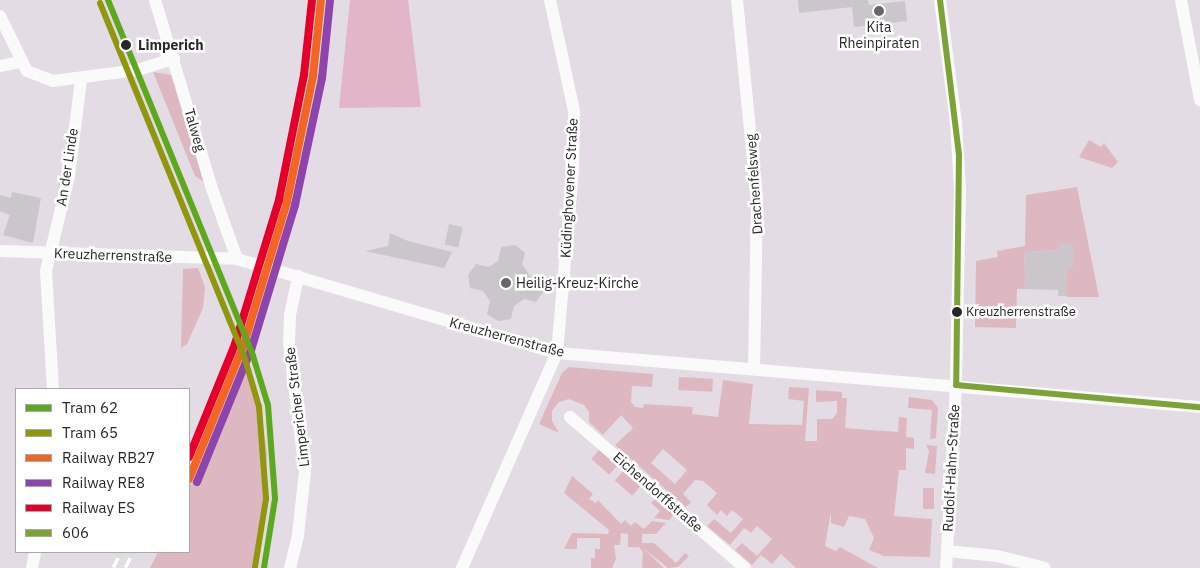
<!DOCTYPE html>
<meta charset="utf-8">
<style>
body{margin:0}
#map{position:relative;width:1200px;height:568px;overflow:hidden;background:#e3dce4;font-family:"IBM Plex Sans",sans-serif}
div>[style]{position:absolute}
.green>*{inset:0;background:#deb8c0;transform-origin:0 0}
.pitch>*{inset:0;background:#e2b6c8}
.building>*{inset:0;background:#cbc6cb;transform-origin:0 0}
.minor>*{height:12px;margin:-6px;padding:0 6px;transform-origin:6px;border-radius:6px;background:#fbfafb}
.rail>*{height:5.5px;margin-top:-2.75px;transform-origin:0;background:repeating-linear-gradient(90deg,#fff 0 11px,#dbdddc 0 22px);box-sizing:border-box;border-block:1px solid #dbdddc}
.bus-1>*{height:6px;margin:-3px;padding:0 3px;transform-origin:3px;border-radius:3px;background:#7da235}
.rail-1>*{height:8px;margin:-4px;padding:0 4px;transform-origin:4px;border-radius:4px;background:#f26522}
.rail-2>*{height:8px;margin:-4px;padding:0 4px;transform-origin:4px;border-radius:4px;background:#8e44ad}
.rail-3>*{height:8px;margin:-4px;padding:0 4px;transform-origin:4px;border-radius:4px;background:#e4002b}
.tram-1>*{height:6px;margin:-3px;padding:0 3px;transform-origin:3px;border-radius:3px;background:#5ea820}
.tram-2>*{height:6px;margin:-3px;padding:0 3px;transform-origin:3px;border-radius:3px;background:#90970e}
.dots>*{width:14px;height:14px;translate:-50% -50%;box-sizing:border-box;border:2px solid #fff;border-radius:50%}
span{translate:-50% -50%;white-space:nowrap;text-align:center;line-height:1.15;-webkit-text-stroke:5px #fff;paint-order:stroke}
.bus-label{font-size:13px;color:#272727}
.left{translate:0 -50%;text-align:left}
.poi-label{font-size:14px;color:#272727}
.stop-label{font-size:14px;color:#272727;font-weight:700}
.street-label{font-size:14px;color:#272727}
.legend{position:absolute;left:15px;top:388px;width:175px;height:165px;box-sizing:border-box;background:#fff;border:1px solid #a9a9a9;margin:0;padding:6px 9px;list-style:none;font-size:15px;color:#272727}
.legend li{display:flex;align-items:center;gap:10px;height:25px}
.legend b{width:25px;border:1px solid #a9a9a9}
</style>
<div id="map">
<div class="green">
<i style="clip-path:polygon(153px 72px,172px 75px,207px 184px,195px 176px)"></i>
<i style="clip-path:polygon(1089px 140px,1101px 147px,1104px 143px,1118px 162px,1112px 168px,1079px 157px)"></i>
<i style="clip-path:polygon(1077px 187px,1099px 297px,1066px 297px,1065px 269px,1073px 269px,1073px 244px,1059px 243px,1059px 250px,1024px 252px,1026px 289px,1017px 289px,1016px 328px,975px 327px,976px 261px,998px 257px,997px 251px,1025px 246px,1026px 195px)"></i>
<i style="clip-path:polygon(198px 268px,205px 287px,203px 308px,187px 344px,181px 348px,183px 269px)"></i>
<i style="clip-path:polygon(247px 366px,261px 411px,267px 453px,266px 498px,256px 568px,150px 568px,158px 552px,189px 552px,189px 488px)"></i>
<i style="clip-path:polygon(evenodd,569px 367px,653px 374px,652px 387px,632px 386px,631px 402px,635px 407px,643px 408px,644px 404px,693px 407px,692px 414px,718px 417px,723px 380px,753px 384px,749px 424px,802px 425px,804px 401px,788px 399px,789px 387px,809px 388px,805px 441px,817px 441px,817px 419px,832px 419px,837px 413px,837px 401px,816px 402px,816px 390px,842px 392px,842px 398px,847px 398px,845px 428px,898px 432px,899px 417px,907px 418px,906px 437px,914px 438px,914px 449px,906px 448px,906px 470px,899px 470px,894px 516px,932px 519px,930px 557px,884px 556px,869px 550px,874px 538px,865px 519px,849px 516px,844px 527px,831px 523px,831px 512px,825px 546px,836px 551px,840px 547px,878px 568px,796px 568px,781px 554px,772px 564px,761px 555px,752px 565px,735px 550px,742px 543px,757px 556px,772px 539px,757px 526px,751px 533px,744px 528px,730px 545px,707px 526px,714px 519px,731px 533px,743px 519px,732px 510px,727px 516px,721px 510px,717px 515px,707px 505px,717px 493px,703px 481px,695px 480px,683px 494px,691px 502px,686px 507px,615px 445px,633px 428px,621px 415px,603px 435px,589px 422px,589px 412px,584px 405px,569px 399px,559px 402px,552px 411px,552px 421px,559px 433px,539px 424px,562px 373px,569px 367px,663px 449px,687px 470px,675px 484px,651px 463px,663px 449px)"></i>
<i style="left:679px;top:377px;width:34px;height:13px;rotate:3deg"></i>
<i style="clip-path:polygon(909px 397px,932px 400px,938px 408px,936px 438px,930px 439px,932px 410px,908px 408px)"></i>
<i style="clip-path:polygon(926px 445px,937px 446px,935px 474px,925px 473px,929px 451px)"></i>
<i style="left:600px;top:449px;width:24px;height:13px;rotate:42deg"></i>
<i style="left:624px;top:470px;width:23px;height:14px;rotate:41deg"></i>
<i style="clip-path:polygon(572px 476px,593px 494px,589px 499px,596px 503px,598px 500px,621px 524px,625px 520px,631px 526px,635px 522px,644px 529px,652px 521px,666px 523px,656px 534px,642px 534px,642px 543px,654px 543px,676px 563px,685px 553px,689px 556px,678px 567px,668px 568px,642px 547px,664px 568px,642px 568px,643px 552px,639px 547px,628px 547px,628px 534px,621px 533px,620px 545px,614px 545px,616px 559px,612px 568px,591px 568px,591px 558px,595px 558px,595px 549px,600px 549px,600px 538px,577px 538px,577px 549px,564px 549px,572px 533px,608px 534px,609px 530px,564px 493px)"></i>
<i style="left:923px;top:488px;width:11px;height:21px"></i>
<i style="clip-path:polygon(656px 498px,674px 514px,669px 520px,654px 518px,660px 511px,651px 503px)"></i>
</div>
<div class="pitch">
<i style="clip-path:polygon(350px 0,408px 0,421px 107px,339px 108px)"></i>
</div>
<div class="building">
<i style="clip-path:polygon(798px 0,868px 0,869px 5px,905px 1px,907px 21px,854px 27px,852px 7px,799px 13px)"></i>
<i style="clip-path:polygon(12px 192px,41px 198px,33px 243px,3px 235px,10px 215px,0 211px,0 195px,11px 198px)"></i>
<i style="left:449px;top:224px;width:14px;height:21px;rotate:12deg"></i>
<i style="clip-path:polygon(390px 233px,408px 241px,452px 252px,444px 268px,365px 251px,388px 246px)"></i>
<i style="clip-path:polygon(1059px 243px,1073px 243px,1073px 269px,1067px 269px,1066px 296px,1058px 296px,1058px 290px,1026px 289px,1024px 252px,1059px 250px)"></i>
<i style="clip-path:polygon(515px 245px,525px 253px,522px 264px,530px 276px,542px 278px,544px 291px,536px 302px,524px 299px,514px 306px,511px 319px,498px 321px,487px 314px,490px 301px,483px 291px,470px 288px,468px 275px,476px 264px,489px 267px,498px 261px,501px 247px)"></i>
</div>
<div class="minor">
<i style="left:155px;top:0;width:194px;rotate:73.2deg"></i>
<i style="left:211px;top:186px;width:77px;rotate:70.4deg"></i>
<i style="left:737px;top:0;width:202px;rotate:84.3deg"></i>
<i style="left:757px;top:201px;width:167px;rotate:91deg"></i>
<i style="left:940px;top:0;width:124px;rotate:82.6deg"></i>
<i style="left:956px;top:123px;width:66px;rotate:86.5deg"></i>
<i style="left:960px;top:189px;width:196px;rotate:91.2deg"></i>
<i style="left:956px;top:385px;width:183px;rotate:93.1deg"></i>
<i style="left:1181px;top:0;width:102px;rotate:79.2deg"></i>
<i style="left:0;top:16px;width:61px;rotate:63.9deg"></i>
<i style="left:27px;top:71px;width:28px;rotate:21deg"></i>
<i style="left:53px;top:81px;width:86px;rotate:-7.4deg"></i>
<i style="left:138px;top:70px;width:38px;rotate:-18deg"></i>
<i style="left:0;top:66px;width:20px;rotate:-11deg"></i>
<i style="left:0;top:251px;width:237px;rotate:1.9deg"></i>
<i style="left:237px;top:259px;width:334px;rotate:16.4deg"></i>
<i style="left:557px;top:353px;width:645px;rotate:4.8deg"></i>
<i style="left:53px;top:389px;width:118px;rotate:-93.4deg"></i>
<i style="left:46px;top:271px;width:98px;rotate:-76.4deg"></i>
<i style="left:69px;top:176px;width:97px;rotate:-82.9deg"></i>
<i style="left:570px;top:417px;width:231px;rotate:40.8deg"></i>
<i style="left:947px;top:551px;width:50px;rotate:5.7deg"></i>
<i style="left:997px;top:556px;width:49px;rotate:14deg"></i>
<i style="left:32px;top:568px;width:16px;rotate:-79deg"></i>
<i style="left:290px;top:568px;width:34px;rotate:-76deg"></i>
<i style="left:298px;top:535px;width:63px;rotate:-83.7deg"></i>
<i style="left:305px;top:472px;width:129px;rotate:-97.1deg"></i>
<i style="left:289px;top:344px;width:29px;rotate:-88deg"></i>
<i style="left:290px;top:315px;width:40px;rotate:-78deg"></i>
<i style="left:462px;top:568px;width:235px;rotate:-66.2deg"></i>
<i style="left:557px;top:353px;width:183px;rotate:-85deg"></i>
<i style="left:573px;top:171px;width:60px;rotate:-89deg"></i>
<i style="left:574px;top:111px;width:114px;rotate:-102.2deg"></i>
</div>
<div class="rail">
<i style="left:113px;top:568px;width:18px;rotate:-63deg"></i>
<i style="left:125px;top:568px;width:18px;rotate:-63deg"></i>
</div>
<div class="bus-1">
<i style="left:940px;top:0;width:156px;rotate:83deg"></i>
<i style="left:959px;top:155px;width:230px;rotate:90.7deg"></i>
<i style="left:956px;top:385px;width:245px;rotate:5.2deg"></i>
</div>
<div class="rail-1">
<i style="left:189px;top:479px;width:143px;rotate:-67.8deg"></i>
<i style="left:243px;top:347px;width:152px;rotate:-73.1deg"></i>
<i style="left:287px;top:202px;width:129px;rotate:-78.3deg"></i>
<i style="left:313px;top:76px;width:76px;rotate:-84deg"></i>
</div>
<div class="rail-2">
<i style="left:197px;top:482px;width:143px;rotate:-67.8deg"></i>
<i style="left:251px;top:350px;width:152px;rotate:-73.1deg"></i>
<i style="left:295px;top:205px;width:130px;rotate:-78deg"></i>
<i style="left:322px;top:78px;width:77px;rotate:-84.1deg"></i>
</div>
<div class="rail-3">
<i style="left:189px;top:457px;width:122px;rotate:-67.8deg"></i>
<i style="left:235px;top:344px;width:151px;rotate:-73deg"></i>
<i style="left:279px;top:200px;width:127px;rotate:-78.7deg"></i>
<i style="left:304px;top:75px;width:75px;rotate:-83.9deg"></i>
</div>
<div class="tram-1">
<i style="left:108px;top:0;width:384px;rotate:67.8deg"></i>
<i style="left:253px;top:356px;width:51px;rotate:73deg"></i>
<i style="left:268px;top:405px;width:94px;rotate:85.7deg"></i>
<i style="left:275px;top:499px;width:70px;rotate:99.1deg"></i>
</div>
<div class="tram-2">
<i style="left:100px;top:3px;width:384px;rotate:67.8deg"></i>
<i style="left:245px;top:359px;width:50px;rotate:73.7deg"></i>
<i style="left:259px;top:407px;width:92px;rotate:85.6deg"></i>
<i style="left:266px;top:499px;width:69px;rotate:99.2deg"></i>
</div>
<div class="dots">
<i style="left:879px;top:11px;background:#696669"></i>
<i style="left:126px;top:45px;background:#272727"></i>
<i style="left:506px;top:283px;background:#696669"></i>
<i style="left:957px;top:312px;background:#272727"></i>
</div>
<div class="bus-label">
<span class="left" style="left:966px;top:312px">Kreuzherrenstraße</span>
</div>
<div class="poi-label">
<span style="left:879px;top:35px">Kita<br>Rheinpiraten</span>
<span class="left" style="left:516px;top:283px">Heilig-Kreuz-Kirche</span>
</div>
<div class="stop-label">
<span class="left" style="left:138px;top:45px">Limperich</span>
</div>
<div class="street-label">
<span style="left:195px;top:130px;rotate:74deg">Talweg</span>
<span style="left:67px;top:167px;rotate:-81deg">An der Linde</span>
<span style="left:754px;top:184px;rotate:-94deg">Drachenfelsweg</span>
<span style="left:569px;top:188px;rotate:-87deg">Küdinghovener Straße</span>
<span style="left:113px;top:255px;rotate:2deg">Kreuzherrenstraße</span>
<span style="left:507px;top:337px;rotate:15deg">Kreuzherrenstraße</span>
<span style="left:297px;top:407px;rotate:-97deg">Limpericher Straße</span>
<span style="left:951px;top:468px;rotate:-87deg">Rudolf-Hahn-Straße</span>
<span style="left:658px;top:492px;rotate:41deg">Eichendorffstraße</span>
</div>
<ul class="legend">
<li><b style="height:6px;background:#5ea820"></b>Tram 62</li>
<li><b style="height:6px;background:#90970e"></b>Tram 65</li>
<li><b style="height:6px;background:#f26522"></b>Railway RB27</li>
<li><b style="height:6px;background:#8e44ad"></b>Railway RE8</li>
<li><b style="height:6px;background:#e4002b"></b>Railway ES</li>
<li><b style="height:6px;background:#7da235"></b>606</li>
</ul>
</div>
